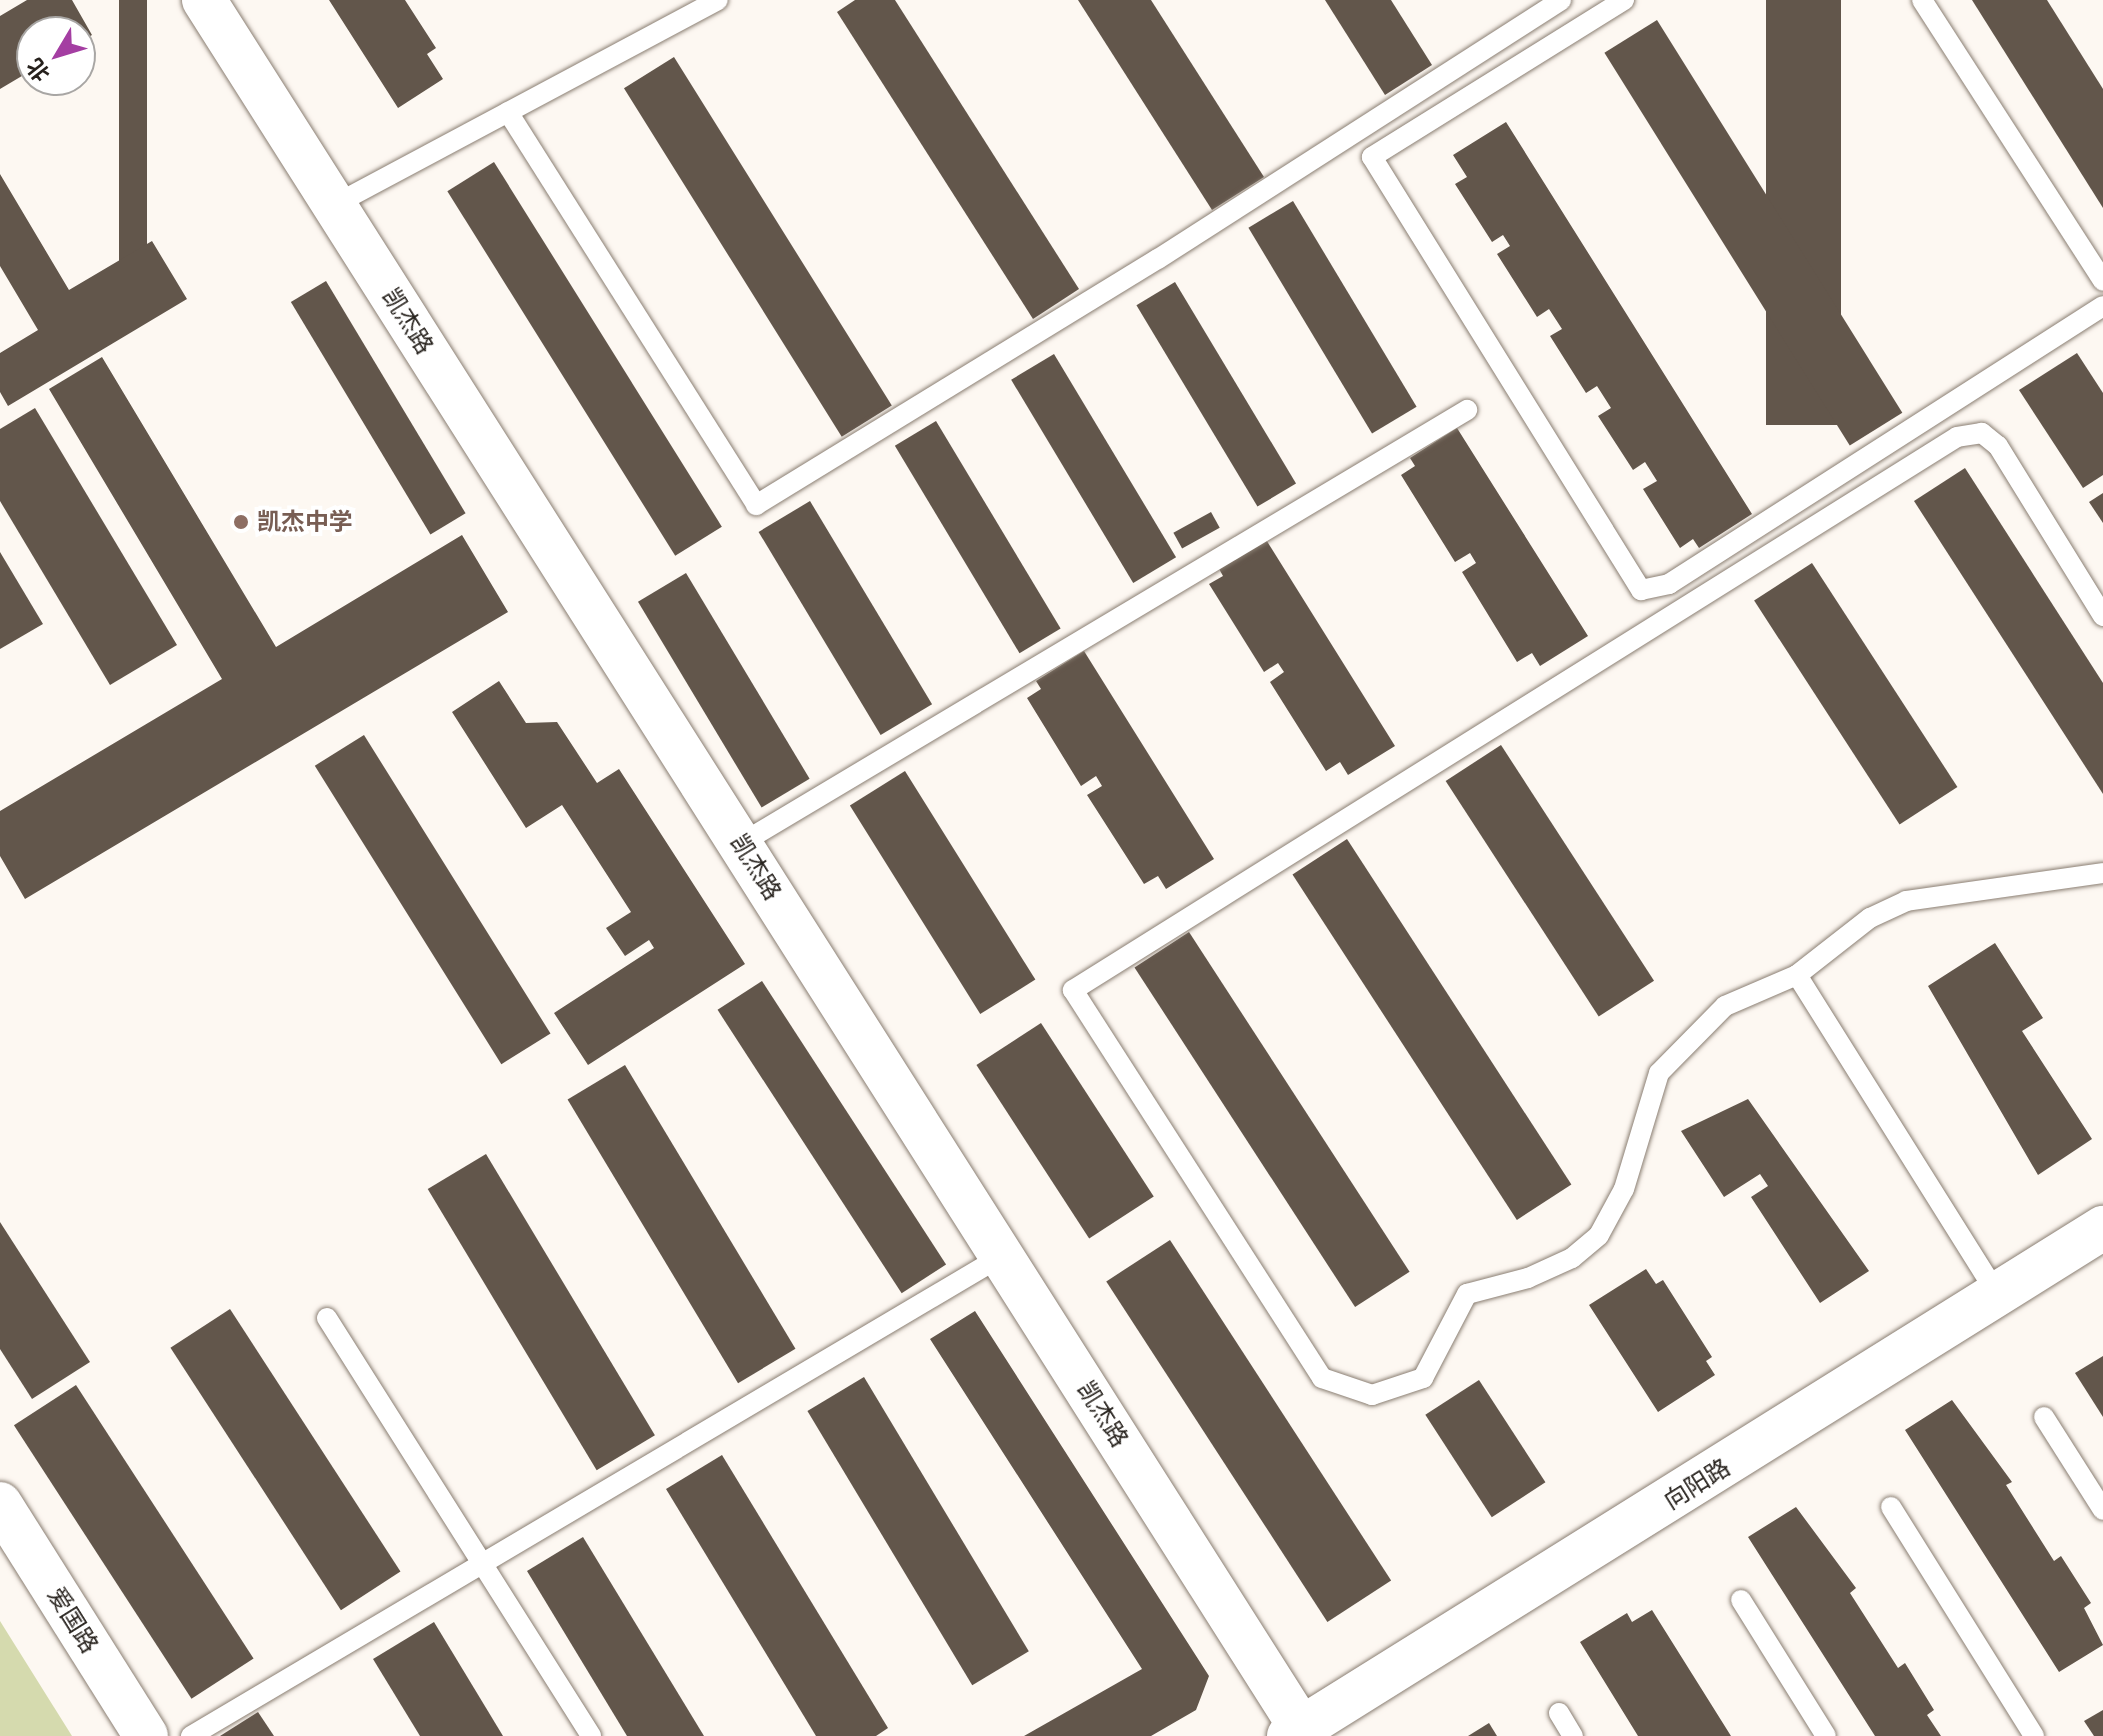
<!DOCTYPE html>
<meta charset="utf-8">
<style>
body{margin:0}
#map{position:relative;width:2103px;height:1736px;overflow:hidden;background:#fdf8f2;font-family:Montserrat,"Noto Sans SC",sans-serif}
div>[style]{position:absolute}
.green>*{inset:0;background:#d5daae}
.building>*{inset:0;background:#62564b;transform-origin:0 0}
.roads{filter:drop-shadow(0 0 2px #8a7e72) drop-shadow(0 0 2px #8a7e72)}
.service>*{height:20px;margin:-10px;padding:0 10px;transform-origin:10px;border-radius:10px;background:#fff}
.tertiary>*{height:44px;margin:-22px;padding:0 22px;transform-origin:22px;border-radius:22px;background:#fff}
.dots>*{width:22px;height:22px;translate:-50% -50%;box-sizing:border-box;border:4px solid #fff;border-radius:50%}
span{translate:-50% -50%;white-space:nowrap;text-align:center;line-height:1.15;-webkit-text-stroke:8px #fff;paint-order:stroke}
.street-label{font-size:24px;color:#26211c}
.education-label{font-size:24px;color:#785e54;font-weight:700}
.left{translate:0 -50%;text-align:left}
.north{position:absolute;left:16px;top:16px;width:80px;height:80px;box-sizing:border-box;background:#fff;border:2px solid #a8a6a4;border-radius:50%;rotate:232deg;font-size:22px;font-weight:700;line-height:32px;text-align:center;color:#26211c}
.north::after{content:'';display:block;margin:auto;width:28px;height:36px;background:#a43ea2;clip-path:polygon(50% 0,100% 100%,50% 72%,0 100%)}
</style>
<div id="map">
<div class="green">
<i style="clip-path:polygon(0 1621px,72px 1736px,0 1736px)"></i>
</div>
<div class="building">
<i style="clip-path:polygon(27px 0,72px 0,92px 35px,80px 42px,80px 32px,32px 32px,32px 70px,0 89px,0 16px)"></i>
<i style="left:119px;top:0;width:28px;height:292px"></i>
<i style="clip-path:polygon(329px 0,405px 0,436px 48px,427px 54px,443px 79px,398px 108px)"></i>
<i style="clip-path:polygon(855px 0,895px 0,1079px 289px,1033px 319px,837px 12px)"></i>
<i style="clip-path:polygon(1078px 0,1151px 0,1264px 177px,1212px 210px)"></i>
<i style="clip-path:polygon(1325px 0,1391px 0,1432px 65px,1385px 95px)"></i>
<i style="left:1766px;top:0;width:75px;height:425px"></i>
<i style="clip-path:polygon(1972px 0,2047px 0,2103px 89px,2103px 208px)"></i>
<i style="left:1657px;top:20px;width:463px;height:62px;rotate:58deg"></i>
<i style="left:674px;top:57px;width:411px;height:59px;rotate:58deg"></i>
<i style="clip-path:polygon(1506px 122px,1752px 514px,1699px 548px,1693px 539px,1680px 548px,1643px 489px,1657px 481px,1645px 462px,1633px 470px,1598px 416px,1611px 408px,1597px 386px,1586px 393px,1550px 336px,1562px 329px,1549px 309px,1537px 317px,1497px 254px,1510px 246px,1503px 235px,1492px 242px,1455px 184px,1467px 177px,1453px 155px)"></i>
<i style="left:494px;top:162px;width:430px;height:55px;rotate:58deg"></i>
<i style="clip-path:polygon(0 174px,69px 290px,152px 241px,187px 299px,8px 406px,0 392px,0 353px,38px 330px,0 266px)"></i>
<i style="left:1293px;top:201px;width:240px;height:52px;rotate:59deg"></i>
<i style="left:326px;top:281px;width:271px;height:41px;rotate:59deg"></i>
<i style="left:1175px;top:282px;width:235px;height:45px;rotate:59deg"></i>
<i style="clip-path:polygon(2077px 353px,2103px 393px,2103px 475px,2083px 488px,2019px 390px)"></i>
<i style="left:1054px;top:354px;width:237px;height:50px;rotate:59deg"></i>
<i style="clip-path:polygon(102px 357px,276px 647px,462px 535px,508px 612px,25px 899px,0 856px,0 811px,222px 679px,49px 389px)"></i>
<i style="clip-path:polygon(35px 408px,177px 645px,110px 685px,0 501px,0 429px)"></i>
<i style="left:936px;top:421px;width:242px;height:48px;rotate:59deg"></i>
<i style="clip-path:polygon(1457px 428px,1588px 636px,1540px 666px,1532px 653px,1517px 662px,1462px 572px,1476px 563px,1470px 553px,1455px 562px,1401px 475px,1415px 466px,1410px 458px)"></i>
<i style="clip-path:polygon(1965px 468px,2103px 683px,2103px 794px,1914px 501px)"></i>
<i style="clip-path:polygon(2103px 493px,2103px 523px,2089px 502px)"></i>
<i style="left:810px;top:501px;width:237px;height:60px;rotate:59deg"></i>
<i style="left:1211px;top:512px;width:18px;height:43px;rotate:61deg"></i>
<i style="clip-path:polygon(1265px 538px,1395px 746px,1348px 775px,1340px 762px,1326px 771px,1270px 682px,1284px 672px,1278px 663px,1264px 672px,1209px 584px,1223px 576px,1218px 567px)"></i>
<i style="clip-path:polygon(0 552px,43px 624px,0 649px)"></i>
<i style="left:1812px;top:563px;width:267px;height:69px;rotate:57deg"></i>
<i style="left:686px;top:573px;width:240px;height:56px;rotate:59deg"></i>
<i style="clip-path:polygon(1084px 651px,1214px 859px,1166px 889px,1158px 876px,1144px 884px,1087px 795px,1102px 786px,1096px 776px,1081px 786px,1027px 698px,1041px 689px,1036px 681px)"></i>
<i style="clip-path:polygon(499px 681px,526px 723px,557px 722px,597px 783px,619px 769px,745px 964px,588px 1065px,554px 1013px,654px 948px,649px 940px,625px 956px,606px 928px,631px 912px,562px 805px,526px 828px,452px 712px)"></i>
<i style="left:364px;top:735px;width:352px;height:58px;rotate:58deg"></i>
<i style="left:1501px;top:745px;width:281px;height:66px;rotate:57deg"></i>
<i style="left:905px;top:771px;width:246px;height:65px;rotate:58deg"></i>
<i style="left:1347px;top:839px;width:412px;height:65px;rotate:57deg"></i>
<i style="left:1189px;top:932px;width:405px;height:65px;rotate:57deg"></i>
<i style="clip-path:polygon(1995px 943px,2043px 1018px,2022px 1031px,2092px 1139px,2038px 1175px,1928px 986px)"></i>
<i style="left:762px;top:981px;width:338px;height:53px;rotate:57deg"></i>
<i style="left:1041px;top:1023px;width:207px;height:77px;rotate:57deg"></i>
<i style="left:625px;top:1065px;width:331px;height:67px;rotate:59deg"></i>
<i style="clip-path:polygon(1748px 1099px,1869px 1271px,1820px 1303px,1751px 1197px,1768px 1186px,1760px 1174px,1724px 1197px,1681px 1131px)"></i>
<i style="left:486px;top:1154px;width:328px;height:68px;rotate:59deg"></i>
<i style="clip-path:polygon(0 1222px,90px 1362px,32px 1399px,0 1349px)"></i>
<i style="left:1170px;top:1240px;width:406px;height:76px;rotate:57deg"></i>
<i style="clip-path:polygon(1646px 1269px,1656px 1284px,1663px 1280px,1712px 1357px,1706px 1361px,1715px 1375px,1658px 1412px,1589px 1305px)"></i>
<i style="left:230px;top:1309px;width:313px;height:71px;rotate:57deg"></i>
<i style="clip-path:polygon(975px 1311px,1209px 1676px,1196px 1710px,1151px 1736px,1024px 1736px,1142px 1669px,930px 1339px)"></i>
<i style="clip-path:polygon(2103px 1356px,2103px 1417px,2075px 1373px)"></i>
<i style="left:864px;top:1377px;width:320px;height:66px;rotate:59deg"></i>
<i style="left:1479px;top:1380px;width:122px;height:64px;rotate:57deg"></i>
<i style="left:76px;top:1385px;width:326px;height:74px;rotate:57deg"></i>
<i style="clip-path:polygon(1952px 1400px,2012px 1482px,2006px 1485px,2054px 1561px,2061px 1556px,2091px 1603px,2084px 1608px,2103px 1645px,2059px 1672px,1905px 1430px)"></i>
<i style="clip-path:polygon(722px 1455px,888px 1728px,876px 1736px,816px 1736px,666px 1489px)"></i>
<i style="clip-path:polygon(1796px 1507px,1856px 1588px,1850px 1593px,1898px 1668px,1905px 1663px,1934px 1710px,1927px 1715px,1941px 1736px,1875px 1736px,1748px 1537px)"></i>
<i style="clip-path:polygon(583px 1537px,704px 1736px,627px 1736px,527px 1571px)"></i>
<i style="clip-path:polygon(1652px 1610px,1731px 1736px,1638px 1736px,1580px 1642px,1627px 1613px,1632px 1622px)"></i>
<i style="clip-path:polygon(434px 1622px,503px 1736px,420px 1736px,373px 1659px)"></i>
<i style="clip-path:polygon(2103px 1710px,2103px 1736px,2094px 1736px,2084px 1721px)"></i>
<i style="clip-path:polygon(258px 1712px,274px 1736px,220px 1736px)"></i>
<i style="clip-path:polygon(1489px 1723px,1497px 1736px,1468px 1736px)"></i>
</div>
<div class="roads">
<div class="service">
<i style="left:1624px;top:0;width:297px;rotate:148.1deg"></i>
<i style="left:1372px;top:157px;width:510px;rotate:58.15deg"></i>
<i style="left:1641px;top:590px;width:29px;rotate:-12deg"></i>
<i style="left:1669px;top:584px;width:515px;rotate:-32.64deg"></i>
<i style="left:1922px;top:0;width:334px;rotate:57.2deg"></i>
<i style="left:508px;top:112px;width:465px;rotate:57.7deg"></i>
<i style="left:756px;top:505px;width:471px;rotate:-31.5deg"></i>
<i style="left:1158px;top:259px;width:479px;rotate:-32.7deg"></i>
<i style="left:334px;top:205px;width:435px;rotate:-28.1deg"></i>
<i style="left:2103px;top:616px;width:200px;rotate:-121.7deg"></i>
<i style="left:1998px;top:446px;width:21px;rotate:-141deg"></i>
<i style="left:1982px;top:433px;width:25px;rotate:171deg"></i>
<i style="left:1957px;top:437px;width:1043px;rotate:147.97deg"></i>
<i style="left:1073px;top:990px;width:461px;rotate:57.3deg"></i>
<i style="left:1322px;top:1378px;width:53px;rotate:18.8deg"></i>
<i style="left:1372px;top:1395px;width:54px;rotate:-18.4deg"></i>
<i style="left:1423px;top:1378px;width:95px;rotate:-62.4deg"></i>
<i style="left:1467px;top:1294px;width:63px;rotate:-14.7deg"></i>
<i style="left:1528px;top:1278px;width:48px;rotate:-24.4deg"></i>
<i style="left:1572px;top:1258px;width:35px;rotate:-40deg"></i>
<i style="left:1599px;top:1235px;width:52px;rotate:-61.5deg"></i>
<i style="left:1624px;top:1189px;width:121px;rotate:-73.2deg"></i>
<i style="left:1659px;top:1073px;width:94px;rotate:-45.4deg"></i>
<i style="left:1725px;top:1006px;width:78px;rotate:-23.3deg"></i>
<i style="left:1797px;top:975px;width:93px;rotate:-38deg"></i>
<i style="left:1870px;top:918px;width:40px;rotate:-25deg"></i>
<i style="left:1906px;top:901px;width:199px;rotate:-8.1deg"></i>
<i style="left:740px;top:844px;width:847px;rotate:-30.84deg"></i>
<i style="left:1797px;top:975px;width:377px;rotate:57.9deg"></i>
<i style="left:327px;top:1318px;width:494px;rotate:57.7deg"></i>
<i style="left:2044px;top:1417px;width:110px;rotate:57.6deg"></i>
<i style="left:1891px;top:1507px;width:270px;rotate:58deg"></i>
<i style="left:1741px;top:1600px;width:160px;rotate:58deg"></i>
<i style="left:1559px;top:1713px;width:27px;rotate:59deg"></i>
<i style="left:191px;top:1736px;width:942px;rotate:-30.62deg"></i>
</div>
<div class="tertiary">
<i style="left:204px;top:0;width:2056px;rotate:57.59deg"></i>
<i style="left:0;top:1504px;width:274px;rotate:57.8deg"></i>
<i style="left:1289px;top:1736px;width:960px;rotate:-31.97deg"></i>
</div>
</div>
<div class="dots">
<i style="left:241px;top:522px;background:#8d6e63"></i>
</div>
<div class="street-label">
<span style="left:408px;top:321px;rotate:58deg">凯杰路</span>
<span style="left:756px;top:867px;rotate:58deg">凯杰路</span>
<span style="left:1103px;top:1414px;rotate:58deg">凯杰路</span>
<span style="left:1697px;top:1484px;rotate:-32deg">向阳路</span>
<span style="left:73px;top:1620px;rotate:58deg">爱国路</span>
</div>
<div class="education-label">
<span class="left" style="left:257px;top:522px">凯杰中学</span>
</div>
<div class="north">北</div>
</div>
